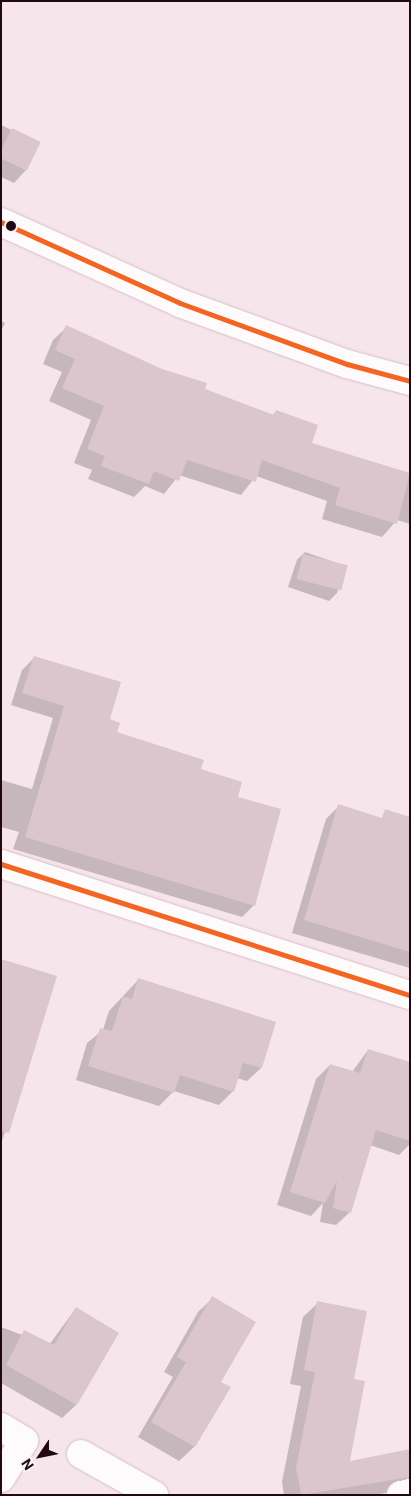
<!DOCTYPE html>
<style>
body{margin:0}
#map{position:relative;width:411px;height:1496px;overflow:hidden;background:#f7e5ec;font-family:Roboto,sans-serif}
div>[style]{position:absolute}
.shadow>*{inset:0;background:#0003}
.building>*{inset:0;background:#dcc6ce;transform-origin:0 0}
.roads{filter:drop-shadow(0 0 1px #d6bfc8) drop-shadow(0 0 1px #d6bfc8)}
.street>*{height:28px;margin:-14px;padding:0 14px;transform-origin:14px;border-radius:14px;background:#fefbfc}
.bus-1>*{height:5px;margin:-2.5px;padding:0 2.5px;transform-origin:2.5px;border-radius:2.5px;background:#f26522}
.dots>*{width:14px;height:14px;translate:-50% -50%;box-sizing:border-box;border:2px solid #f5f5f5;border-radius:50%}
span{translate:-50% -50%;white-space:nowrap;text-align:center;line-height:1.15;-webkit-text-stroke:4.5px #f5f5f5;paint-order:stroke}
.frame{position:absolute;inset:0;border:2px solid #210813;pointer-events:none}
.north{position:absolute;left:15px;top:1431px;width:50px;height:50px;-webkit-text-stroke:4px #f5f5f5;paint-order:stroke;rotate:236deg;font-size:14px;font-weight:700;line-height:20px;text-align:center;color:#210813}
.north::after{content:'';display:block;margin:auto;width:18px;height:22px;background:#210813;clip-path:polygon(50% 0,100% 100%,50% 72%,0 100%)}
</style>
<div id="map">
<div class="shadow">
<i style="clip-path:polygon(1px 125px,39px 143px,26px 170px,14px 183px,1px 177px)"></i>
<i style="clip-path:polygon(1px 321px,5px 323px,1px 331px)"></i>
<i style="clip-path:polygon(67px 327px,204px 389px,272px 416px,276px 412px,311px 444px,410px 474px,410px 524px,397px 520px,382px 537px,322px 519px,327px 501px,256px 476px,241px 495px,179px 475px,164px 494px,145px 486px,134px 497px,88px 479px,92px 470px,74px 463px,91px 420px,49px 401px,62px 372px,43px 364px,53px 340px)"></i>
<i style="clip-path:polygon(305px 552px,346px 566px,337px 593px,329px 601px,288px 587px,297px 560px)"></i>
<i style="clip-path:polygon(34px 658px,108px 719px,116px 733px,200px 770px,236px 798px,254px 905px,242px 917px,13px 849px,19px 832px,1px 827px,1px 780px,32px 789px,53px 718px,11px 705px,22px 670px)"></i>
<i style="clip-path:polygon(339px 806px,410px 839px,410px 968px,292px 933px,326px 819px)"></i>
<i style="clip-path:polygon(1px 960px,56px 977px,1px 1144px)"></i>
<i style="clip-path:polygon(139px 979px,275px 1023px,261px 1068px,247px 1081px,237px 1078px,233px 1091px,219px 1105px,174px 1091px,159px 1106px,76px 1080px,87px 1043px,103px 1030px,109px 1011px)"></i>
<i style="clip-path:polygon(368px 1050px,410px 1063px,410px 1144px,399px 1155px,370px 1145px,350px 1212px,336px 1225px,320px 1222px,323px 1203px,311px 1216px,277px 1205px,316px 1079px,330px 1065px,352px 1072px)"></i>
<i style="clip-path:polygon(213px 1298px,220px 1382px,229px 1388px,194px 1447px,179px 1461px,138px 1437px,173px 1377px,164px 1372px,198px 1312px)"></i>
<i style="clip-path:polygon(318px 1303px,353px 1380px,348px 1462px,410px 1451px,410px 1487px,376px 1495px,284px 1495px,282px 1482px,301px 1386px,290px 1384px,303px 1317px)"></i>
<i style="clip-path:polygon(76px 1308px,118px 1333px,76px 1405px,62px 1418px,1px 1383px,1px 1327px,49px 1345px)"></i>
</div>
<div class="building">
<i style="left:12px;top:128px;width:32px;height:32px;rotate:26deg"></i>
<i style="clip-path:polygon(66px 325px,162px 369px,207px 383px,205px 389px,274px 415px,276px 410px,318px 425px,312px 443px,410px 473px,397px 524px,335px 505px,340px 488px,262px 460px,256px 482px,187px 460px,179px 481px,154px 471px,149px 484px,101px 466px,105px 456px,87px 449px,104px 406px,62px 388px,75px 359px,55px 350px)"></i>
<i style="left:303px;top:554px;width:46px;height:26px;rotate:14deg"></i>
<i style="clip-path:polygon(34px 656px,121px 682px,110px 719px,120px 723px,117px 732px,204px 760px,201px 769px,242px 782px,238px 797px,281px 809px,255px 906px,25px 837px,64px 706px,22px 693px)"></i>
<i style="clip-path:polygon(338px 804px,382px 818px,385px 809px,410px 817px,410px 952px,304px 920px)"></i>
<i style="clip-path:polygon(1px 959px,57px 976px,9px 1133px,1px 1131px)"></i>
<i style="clip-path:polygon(138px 978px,276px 1022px,262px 1068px,243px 1063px,234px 1092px,180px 1075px,174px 1093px,88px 1066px,100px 1028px,112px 1031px,123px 996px,132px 999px)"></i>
<i style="clip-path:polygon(368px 1049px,410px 1062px,410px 1141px,376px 1130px,351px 1213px,333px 1208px,337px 1181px,325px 1203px,290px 1192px,330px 1064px,360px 1073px)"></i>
<i style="clip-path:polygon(212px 1296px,256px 1322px,221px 1382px,231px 1387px,195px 1447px,151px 1422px,186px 1362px,177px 1357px)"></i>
<i style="clip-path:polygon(317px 1301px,367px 1311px,354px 1379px,365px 1381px,350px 1461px,410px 1449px,410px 1477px,301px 1495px,296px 1467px,315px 1372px,304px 1370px)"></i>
<i style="clip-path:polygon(76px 1307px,119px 1333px,77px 1405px,6px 1365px,24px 1330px,54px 1345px)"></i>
</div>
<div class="roads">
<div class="street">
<i style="left:1px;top:222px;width:196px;rotate:24.3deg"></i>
<i style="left:180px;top:303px;width:178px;rotate:20.1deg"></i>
<i style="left:347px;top:364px;width:65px;rotate:15.1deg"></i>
<i style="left:1px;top:864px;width:429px;rotate:17.8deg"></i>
<i style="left:1px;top:1427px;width:27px;rotate:31deg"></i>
<i style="left:24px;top:1441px;width:44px;rotate:121.9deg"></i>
<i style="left:81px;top:1454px;width:84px;rotate:29.3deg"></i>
<i style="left:401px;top:1495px;width:9px;rotate:-13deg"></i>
</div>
</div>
<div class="bus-1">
<i style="left:1px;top:222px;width:196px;rotate:24.3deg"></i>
<i style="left:180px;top:303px;width:178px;rotate:20.1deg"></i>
<i style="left:347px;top:364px;width:65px;rotate:15.1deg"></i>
<i style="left:1px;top:864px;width:429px;rotate:17.8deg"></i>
</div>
<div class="dots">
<i style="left:11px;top:226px;background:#210813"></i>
</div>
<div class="frame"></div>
<div class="north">N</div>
</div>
